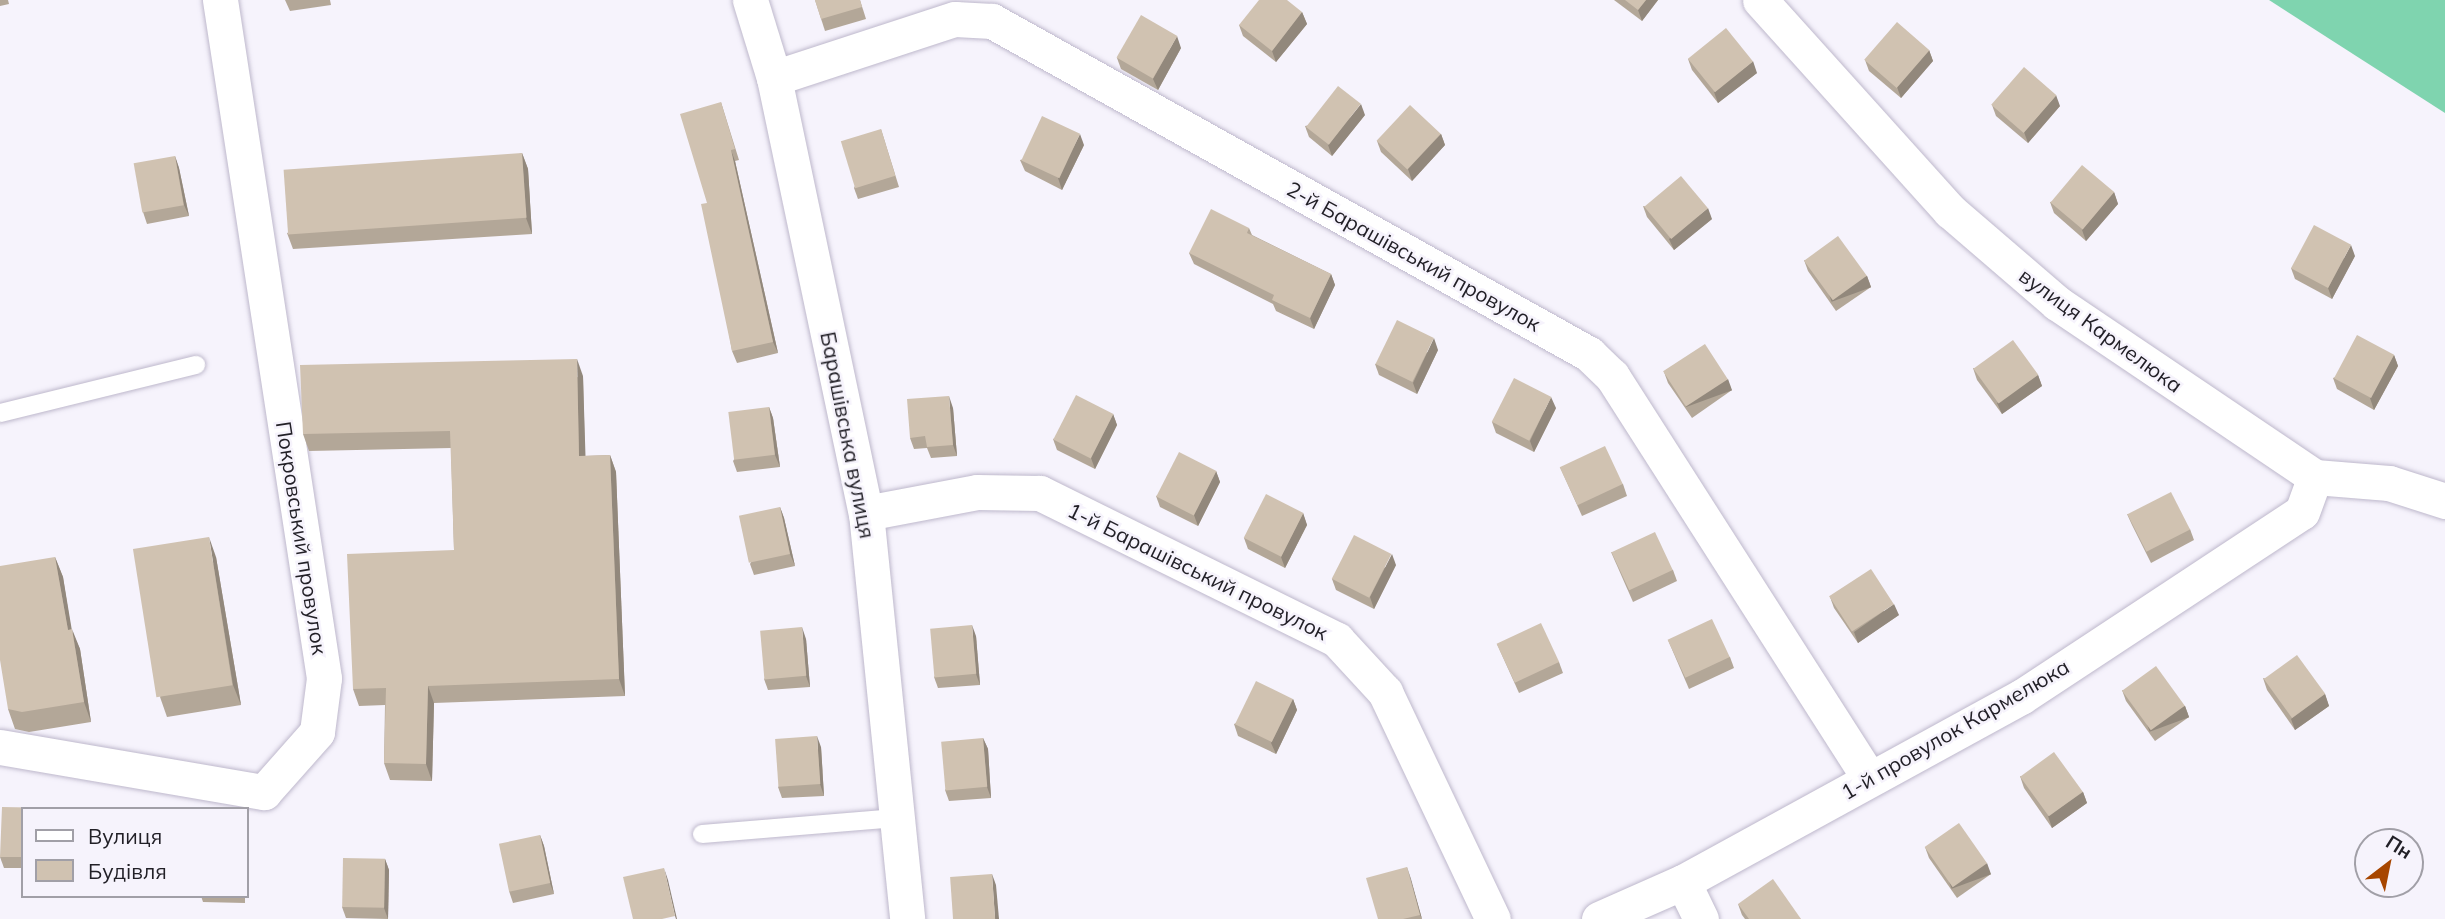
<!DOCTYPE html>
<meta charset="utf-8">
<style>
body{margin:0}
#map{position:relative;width:2445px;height:919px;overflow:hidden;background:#f6f3fc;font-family:Mulish,sans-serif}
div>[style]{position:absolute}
.forest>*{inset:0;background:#7fd4af}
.roads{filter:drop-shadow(0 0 2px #beb8cc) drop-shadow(0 0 2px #beb8cc)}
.service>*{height:18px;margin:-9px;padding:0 9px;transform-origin:9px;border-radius:9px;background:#fff}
.minor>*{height:35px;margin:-17.5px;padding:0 17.5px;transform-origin:17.5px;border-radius:17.5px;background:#fff}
.wall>*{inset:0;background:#b3a798}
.shaded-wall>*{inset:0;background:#92887c;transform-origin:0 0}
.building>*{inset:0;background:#d0c2b1;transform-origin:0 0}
span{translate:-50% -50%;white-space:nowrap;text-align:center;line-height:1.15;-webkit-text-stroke:5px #f6f3fc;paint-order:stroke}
.street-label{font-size:21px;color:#222027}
.legend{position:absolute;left:21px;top:807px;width:228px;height:91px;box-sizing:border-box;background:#f6f3fc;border:2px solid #a19fa7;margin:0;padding:9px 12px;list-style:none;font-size:21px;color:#222027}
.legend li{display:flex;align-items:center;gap:14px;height:35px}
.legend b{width:35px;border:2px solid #a19fa7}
.north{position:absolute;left:2354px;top:828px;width:70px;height:70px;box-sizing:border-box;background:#f6f3fc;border:2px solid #a19fa7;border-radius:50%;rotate:32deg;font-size:19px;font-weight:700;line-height:28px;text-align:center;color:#222027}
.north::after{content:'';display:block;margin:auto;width:24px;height:32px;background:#a74600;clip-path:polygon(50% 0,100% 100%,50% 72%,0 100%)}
</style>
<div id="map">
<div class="forest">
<i style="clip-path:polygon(2269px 0,2445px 0,2445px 113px)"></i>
</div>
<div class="roads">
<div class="service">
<i style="left:0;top:413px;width:202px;rotate:-13.8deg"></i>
<i style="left:702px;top:834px;width:195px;rotate:-4.7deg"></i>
</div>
<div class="minor">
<i style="left:750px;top:0;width:82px;rotate:72.9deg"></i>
<i style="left:774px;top:78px;width:445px;rotate:78.1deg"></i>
<i style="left:866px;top:513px;width:408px;rotate:84.2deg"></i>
<i style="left:1760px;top:0;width:284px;rotate:48deg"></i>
<i style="left:1950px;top:211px;width:141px;rotate:40.7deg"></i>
<i style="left:2057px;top:303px;width:311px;rotate:34deg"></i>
<i style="left:2315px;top:477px;width:74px;rotate:4.6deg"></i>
<i style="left:2389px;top:483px;width:59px;rotate:17.8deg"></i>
<i style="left:774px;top:78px;width:190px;rotate:-18.1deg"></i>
<i style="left:955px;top:19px;width:37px;rotate:3deg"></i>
<i style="left:992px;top:21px;width:684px;rotate:29.15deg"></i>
<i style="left:1589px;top:354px;width:32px;rotate:44deg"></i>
<i style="left:1612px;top:376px;width:477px;rotate:57.4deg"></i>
<i style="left:866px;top:513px;width:113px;rotate:-10.7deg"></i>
<i style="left:977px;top:492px;width:63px;rotate:0.9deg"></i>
<i style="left:1040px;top:493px;width:331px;rotate:26.3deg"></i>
<i style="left:1337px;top:640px;width:71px;rotate:47.3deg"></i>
<i style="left:1385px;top:692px;width:251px;rotate:64.6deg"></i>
<i style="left:0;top:747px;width:268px;rotate:9.7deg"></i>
<i style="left:264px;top:792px;width:80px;rotate:-48.5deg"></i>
<i style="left:317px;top:732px;width:54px;rotate:-82.6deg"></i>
<i style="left:324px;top:678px;width:686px;rotate:-98.72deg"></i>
<i style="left:1683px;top:882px;width:41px;rotate:64.1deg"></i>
<i style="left:1599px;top:919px;width:92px;rotate:-23.8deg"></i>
<i style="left:1683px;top:882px;width:385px;rotate:-28.7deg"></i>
<i style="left:2021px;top:697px;width:336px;rotate:-33.4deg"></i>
<i style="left:2302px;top:512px;width:37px;rotate:-70deg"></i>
</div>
</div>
<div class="wall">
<i style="clip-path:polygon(0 0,8px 0,9px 4px,0 6px)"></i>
<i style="clip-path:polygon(285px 0,330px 0,331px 5px,290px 11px)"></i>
<i style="clip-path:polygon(815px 0,860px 0,866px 19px,825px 31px)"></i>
<i style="clip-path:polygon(1614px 0,1658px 0,1642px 21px)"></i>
<i style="clip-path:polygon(1302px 12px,1307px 24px,1276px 62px,1243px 36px,1239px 25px)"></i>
<i style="clip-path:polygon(1181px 48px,1158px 90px,1121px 69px,1117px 58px)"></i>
<i style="clip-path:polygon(1929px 50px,1933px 61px,1901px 98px,1869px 71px,1865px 60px)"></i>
<i style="clip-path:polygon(1688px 59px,1757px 73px,1718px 103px,1692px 70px)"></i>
<i style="clip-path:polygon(721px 102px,739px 160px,735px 161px,778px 353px,737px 363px,732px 351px,707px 203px)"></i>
<i style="clip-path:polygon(1992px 105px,2060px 106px,2028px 143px,1996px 116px)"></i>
<i style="clip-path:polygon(1365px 115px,1332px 156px,1309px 137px,1305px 126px)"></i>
<i style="clip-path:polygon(881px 129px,899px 187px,858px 199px,854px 188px)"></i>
<i style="clip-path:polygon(1441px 134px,1445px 145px,1412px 181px,1381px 152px,1377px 141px)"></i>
<i style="clip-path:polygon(1084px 145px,1062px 190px,1025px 171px,1020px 160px)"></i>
<i style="clip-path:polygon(522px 153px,528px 169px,532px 234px,293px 249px,287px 233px)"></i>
<i style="clip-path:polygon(175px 156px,179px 168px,189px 216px,147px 224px,143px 212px)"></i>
<i style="clip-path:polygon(2114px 192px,2118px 204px,2086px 241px,2054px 213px,2050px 202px)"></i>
<i style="clip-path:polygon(1643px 206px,1712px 219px,1674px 250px,1647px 217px)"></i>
<i style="clip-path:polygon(1249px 228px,1252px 235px,1331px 274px,1335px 285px,1314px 329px,1276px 311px,1273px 304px,1194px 264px,1189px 253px)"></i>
<i style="clip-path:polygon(2355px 256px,2332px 299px,2295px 279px,2291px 268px)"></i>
<i style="clip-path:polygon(1804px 260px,1867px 276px,1871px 287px,1836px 311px,1808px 271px)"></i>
<i style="clip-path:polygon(1438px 350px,1417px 394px,1379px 375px,1375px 364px)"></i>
<i style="clip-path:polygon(2394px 355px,2398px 366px,2374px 410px,2337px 389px,2333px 378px)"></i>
<i style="clip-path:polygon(1973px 368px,2038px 375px,2042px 386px,2002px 414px,1977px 380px)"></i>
<i style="clip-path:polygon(1664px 372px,1732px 390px,1692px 418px,1668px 383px)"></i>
<i style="clip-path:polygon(583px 376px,585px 456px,610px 455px,616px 472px,625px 696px,434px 703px,432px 781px,390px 780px,384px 763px,385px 705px,359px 706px,353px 689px,454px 550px,451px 448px,309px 451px,303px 434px)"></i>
<i style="clip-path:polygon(769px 407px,773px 418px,780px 467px,737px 472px,733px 461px)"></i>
<i style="clip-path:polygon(953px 408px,957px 456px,931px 458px,927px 448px,914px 449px,910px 438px)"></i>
<i style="clip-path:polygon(1556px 408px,1534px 452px,1496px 433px,1492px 422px)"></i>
<i style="clip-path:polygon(1113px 414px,1117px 425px,1095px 469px,1057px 450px,1053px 439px)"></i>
<i style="clip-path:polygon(1560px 467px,1623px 484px,1627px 496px,1582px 516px)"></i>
<i style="clip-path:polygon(1216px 471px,1220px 482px,1198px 526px,1160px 507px,1156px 496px)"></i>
<i style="clip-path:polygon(780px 507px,784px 518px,795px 566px,754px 575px,750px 564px)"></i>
<i style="clip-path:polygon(1303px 513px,1307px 525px,1285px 568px,1248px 549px,1244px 538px)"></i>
<i style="clip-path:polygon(2127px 514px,2190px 529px,2194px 540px,2151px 563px,2132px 525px)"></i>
<i style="clip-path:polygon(1611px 552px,1673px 570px,1677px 581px,1633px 602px)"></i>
<i style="clip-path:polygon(55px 557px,63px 577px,71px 629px,80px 649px,91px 722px,29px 732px,15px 729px,8px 709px)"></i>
<i style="clip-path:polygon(216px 557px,241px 705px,167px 717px,160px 697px)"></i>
<i style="clip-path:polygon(1396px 565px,1374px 609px,1336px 590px,1332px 579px)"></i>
<i style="clip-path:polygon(1830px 597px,1899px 615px,1858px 643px,1834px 608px)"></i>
<i style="clip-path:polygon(976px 636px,980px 685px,938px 688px,934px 677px)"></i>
<i style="clip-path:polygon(806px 639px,810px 687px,768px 690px,764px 679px)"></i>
<i style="clip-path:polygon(1668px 640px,1730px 657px,1734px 668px,1689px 689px)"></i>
<i style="clip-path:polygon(1497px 644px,1559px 662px,1563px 673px,1519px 693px)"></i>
<i style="clip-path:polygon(2263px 678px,2325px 694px,2329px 706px,2295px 730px,2267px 690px)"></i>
<i style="clip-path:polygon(2122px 690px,2185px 706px,2189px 717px,2155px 741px,2126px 701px)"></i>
<i style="clip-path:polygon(1293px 699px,1297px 710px,1276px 754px,1238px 736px,1234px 724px)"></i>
<i style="clip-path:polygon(983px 738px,988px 749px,991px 798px,949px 801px,945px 790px)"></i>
<i style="clip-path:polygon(821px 747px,824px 796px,782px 798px,778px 787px)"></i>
<i style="clip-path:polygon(2020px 776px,2083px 792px,2087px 803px,2052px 828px,2024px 788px)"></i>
<i style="clip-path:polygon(23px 809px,23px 868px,4px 868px,0 857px)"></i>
<i style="clip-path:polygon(540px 835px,544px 846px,554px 894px,513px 903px,509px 891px)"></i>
<i style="clip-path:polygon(1925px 847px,1991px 874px,1957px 898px,1929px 858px)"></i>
<i style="clip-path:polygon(385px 859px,389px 870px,388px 919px,346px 918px,342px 907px)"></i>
<i style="clip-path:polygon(1407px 867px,1422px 919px,1378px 919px)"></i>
<i style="clip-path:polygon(201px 896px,245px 896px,245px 903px,203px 902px)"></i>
<i style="clip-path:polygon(1738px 904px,1801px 919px,1745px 919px,1742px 915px)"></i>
</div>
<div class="shaded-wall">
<i style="clip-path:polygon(1646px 0,1658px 0,1642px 21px,1638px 10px)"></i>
<i style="clip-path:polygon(1302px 12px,1307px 24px,1276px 62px,1272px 51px)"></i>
<i style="clip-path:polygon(1177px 36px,1181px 48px,1158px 90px,1153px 79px)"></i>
<i style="clip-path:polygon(1929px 50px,1933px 61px,1901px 98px,1897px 87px)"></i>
<i style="clip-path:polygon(1753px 61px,1757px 73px,1718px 103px,1714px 92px)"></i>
<i style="clip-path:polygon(2056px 95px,2060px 106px,2028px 143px,2024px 132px)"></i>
<i style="clip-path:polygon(1361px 104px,1365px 115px,1332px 156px,1328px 145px)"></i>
<i style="clip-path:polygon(1080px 134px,1084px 145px,1062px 190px,1058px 178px)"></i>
<i style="clip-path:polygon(1441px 134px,1445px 145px,1412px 181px,1408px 169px)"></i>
<i style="clip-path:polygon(731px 150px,735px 161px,778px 353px,773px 342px)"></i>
<i style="clip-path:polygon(522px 153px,528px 169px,532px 234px,526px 218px)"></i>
<i style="clip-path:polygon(175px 156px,179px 168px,189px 216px,184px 205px)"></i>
<i style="clip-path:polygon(2114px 192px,2118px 204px,2086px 241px,2082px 230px)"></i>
<i style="clip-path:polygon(1708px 208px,1712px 219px,1674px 250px,1669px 239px)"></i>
<i style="clip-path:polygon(2351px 245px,2355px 256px,2332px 299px,2328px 288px)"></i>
<i style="clip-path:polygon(1331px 274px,1335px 285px,1314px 329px,1310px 318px)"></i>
<i style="left:1867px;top:276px;width:12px;height:42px;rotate:70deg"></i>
<i style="clip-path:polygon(1434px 338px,1438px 350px,1417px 394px,1413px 383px)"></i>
<i style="clip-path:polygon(2394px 355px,2398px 366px,2374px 410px,2370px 398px)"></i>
<i style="clip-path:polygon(577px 359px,583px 376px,586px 473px,579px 456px)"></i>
<i style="clip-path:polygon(2038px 375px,2042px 386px,2002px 414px,1997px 403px)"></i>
<i style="left:1728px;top:379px;width:12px;height:49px;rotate:70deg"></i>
<i style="clip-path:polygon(949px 396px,953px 408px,957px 456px,953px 445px)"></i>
<i style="clip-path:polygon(1551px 397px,1556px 408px,1534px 452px,1530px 441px)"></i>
<i style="clip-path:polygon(769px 407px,773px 418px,780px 467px,775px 455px)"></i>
<i style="clip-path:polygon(1113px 414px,1117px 425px,1095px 469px,1091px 458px)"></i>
<i style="clip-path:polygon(610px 455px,616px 472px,625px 696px,619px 679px)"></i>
<i style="clip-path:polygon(1216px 471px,1220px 482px,1198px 526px,1194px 515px)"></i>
<i style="clip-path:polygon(780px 507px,784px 518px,795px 566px,790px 554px)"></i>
<i style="clip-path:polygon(1303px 513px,1307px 525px,1285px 568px,1281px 557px)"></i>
<i style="clip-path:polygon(209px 537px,216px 557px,241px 705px,233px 685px)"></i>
<i style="clip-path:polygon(1392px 554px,1396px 565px,1374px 609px,1370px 597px)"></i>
<i style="clip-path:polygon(55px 557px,63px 577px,75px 649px,68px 630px)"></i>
<i style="clip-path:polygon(1894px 604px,1899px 615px,1858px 643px,1854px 632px)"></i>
<i style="clip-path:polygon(972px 625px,976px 636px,980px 685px,976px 674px)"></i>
<i style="clip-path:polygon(802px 627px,806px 639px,810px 687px,806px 676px)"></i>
<i style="clip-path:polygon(72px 629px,80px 649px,91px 722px,84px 702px)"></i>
<i style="clip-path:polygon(428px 686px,434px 703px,432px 781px,426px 764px)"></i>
<i style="clip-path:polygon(2325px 694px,2329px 706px,2295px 730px,2291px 719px)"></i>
<i style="clip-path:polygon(1293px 699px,1297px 710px,1276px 754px,1271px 743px)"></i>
<i style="left:2185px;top:706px;width:12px;height:42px;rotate:70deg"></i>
<i style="clip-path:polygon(817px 736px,821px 747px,824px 796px,820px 784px)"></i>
<i style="clip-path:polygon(983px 738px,988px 749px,991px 798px,987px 787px)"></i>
<i style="clip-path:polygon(2083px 792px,2087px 803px,2052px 828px,2048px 816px)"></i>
<i style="clip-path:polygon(540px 835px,544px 846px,554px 894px,550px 883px)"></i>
<i style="clip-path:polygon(385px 859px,389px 870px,388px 919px,384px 908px)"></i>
<i style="left:1987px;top:863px;width:12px;height:42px;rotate:70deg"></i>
<i style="clip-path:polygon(1407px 867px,1411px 879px,1422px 919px,1420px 915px)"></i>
<i style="clip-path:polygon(664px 868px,668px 880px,677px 919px,676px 919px,675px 916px)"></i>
<i style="clip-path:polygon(992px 874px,996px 885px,999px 919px,995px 919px)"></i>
</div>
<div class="building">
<i style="clip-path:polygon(815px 0,860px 0,862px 7px,821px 19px)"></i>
<i style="clip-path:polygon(1259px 0,1287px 0,1302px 12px,1272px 51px,1239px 25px)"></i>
<i style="clip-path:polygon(1625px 0,1646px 0,1638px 10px)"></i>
<i style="left:1141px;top:15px;width:42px;height:49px;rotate:30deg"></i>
<i style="left:1897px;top:22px;width:43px;height:50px;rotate:41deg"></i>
<i style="left:1726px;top:28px;width:43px;height:49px;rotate:51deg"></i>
<i style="left:2024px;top:67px;width:43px;height:50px;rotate:41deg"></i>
<i style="left:1338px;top:86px;width:29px;height:52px;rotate:38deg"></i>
<i style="clip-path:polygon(721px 102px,735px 149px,731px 150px,773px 342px,732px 351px,701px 204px,707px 203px,680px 114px)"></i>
<i style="left:1410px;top:105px;width:42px;height:49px;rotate:43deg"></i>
<i style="left:1042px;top:116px;width:42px;height:49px;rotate:25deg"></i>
<i style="left:881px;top:129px;width:49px;height:42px;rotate:73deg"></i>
<i style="left:522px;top:153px;width:65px;height:239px;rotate:86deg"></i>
<i style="left:175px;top:156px;width:50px;height:42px;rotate:80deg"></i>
<i style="left:2082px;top:165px;width:42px;height:49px;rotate:40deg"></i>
<i style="left:1681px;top:176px;width:42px;height:48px;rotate:50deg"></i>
<i style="clip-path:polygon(1211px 209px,1249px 228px,1247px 233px,1331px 274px,1310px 318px,1272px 300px,1274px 295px,1189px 253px)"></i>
<i style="left:2314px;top:225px;width:42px;height:49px;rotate:28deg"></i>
<i style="left:1838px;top:236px;width:49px;height:42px;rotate:54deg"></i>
<i style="left:1397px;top:320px;width:41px;height:49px;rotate:26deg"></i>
<i style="left:2357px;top:335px;width:42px;height:49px;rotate:28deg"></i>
<i style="left:2013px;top:340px;width:43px;height:49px;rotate:54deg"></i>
<i style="left:1705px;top:344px;width:42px;height:50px;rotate:57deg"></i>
<i style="clip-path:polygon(577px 359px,579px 456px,610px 455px,619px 679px,428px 686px,426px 764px,384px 763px,386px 688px,353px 689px,347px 554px,454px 550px,450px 431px,303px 434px,300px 365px)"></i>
<i style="left:1514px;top:378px;width:42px;height:49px;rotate:27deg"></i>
<i style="left:1076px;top:395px;width:42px;height:50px;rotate:27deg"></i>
<i style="clip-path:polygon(949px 396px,953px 445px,927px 447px,925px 436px,910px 438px,907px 399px)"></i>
<i style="left:769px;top:407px;width:48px;height:41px;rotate:83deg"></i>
<i style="left:1605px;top:446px;width:42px;height:50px;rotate:65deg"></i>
<i style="left:1179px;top:452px;width:42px;height:50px;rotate:27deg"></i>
<i style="left:2171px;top:492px;width:42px;height:49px;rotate:63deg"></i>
<i style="left:1266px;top:494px;width:42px;height:49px;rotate:27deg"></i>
<i style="left:780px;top:507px;width:48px;height:42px;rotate:78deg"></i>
<i style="left:1655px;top:532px;width:42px;height:48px;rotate:65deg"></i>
<i style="left:1354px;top:535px;width:42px;height:49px;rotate:27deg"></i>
<i style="left:209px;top:537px;width:150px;height:77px;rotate:81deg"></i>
<i style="clip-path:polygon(55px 557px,68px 630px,72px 629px,84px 702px,22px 712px,8px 709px,0 660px,0 566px)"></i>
<i style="left:1871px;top:569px;width:42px;height:50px;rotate:57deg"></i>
<i style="left:1712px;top:619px;width:42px;height:49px;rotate:65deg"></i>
<i style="left:1541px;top:623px;width:43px;height:49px;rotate:65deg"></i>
<i style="left:972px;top:625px;width:49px;height:42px;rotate:85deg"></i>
<i style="left:802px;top:627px;width:49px;height:42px;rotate:85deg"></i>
<i style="left:2297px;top:655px;width:48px;height:41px;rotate:54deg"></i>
<i style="left:2156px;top:666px;width:49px;height:42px;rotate:54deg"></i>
<i style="left:1256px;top:681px;width:41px;height:48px;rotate:26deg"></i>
<i style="left:817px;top:736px;width:48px;height:42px;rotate:86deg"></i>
<i style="left:983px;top:738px;width:49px;height:42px;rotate:85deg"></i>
<i style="left:2054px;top:752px;width:49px;height:42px;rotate:54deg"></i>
<i style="clip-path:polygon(2px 807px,113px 809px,23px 809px,23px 857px,0 857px)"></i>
<i style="left:1959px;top:823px;width:49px;height:42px;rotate:55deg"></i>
<i style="left:540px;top:835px;width:49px;height:42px;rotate:78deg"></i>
<i style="left:343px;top:858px;width:42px;height:49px;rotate:1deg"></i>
<i style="clip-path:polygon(1407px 867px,1420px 915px,1403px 919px,1378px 919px,1366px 878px)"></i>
<i style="clip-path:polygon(664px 868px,675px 916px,662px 919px,633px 919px,623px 877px)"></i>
<i style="left:992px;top:874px;width:45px;height:42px;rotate:86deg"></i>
<i style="clip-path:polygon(1773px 879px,1801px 919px,1749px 919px,1738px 904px)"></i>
</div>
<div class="street-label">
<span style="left:1414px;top:256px;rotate:29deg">2-й Барашівський провулок</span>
<span style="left:2101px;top:330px;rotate:36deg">вулиця Кармелюка</span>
<span style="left:848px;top:435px;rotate:79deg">Барашівська вулиця</span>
<span style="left:302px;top:538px;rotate:81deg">Покровський провулок</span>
<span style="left:1198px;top:571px;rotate:26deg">1-й Барашівський провулок</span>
<span style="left:1955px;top:729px;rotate:-30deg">1-й провулок Кармелюка</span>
</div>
<ul class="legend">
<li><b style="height:9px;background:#fff"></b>Вулиця</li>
<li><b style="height:19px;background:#d0c2b1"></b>Будівля</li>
</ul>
<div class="north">Пн</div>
</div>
